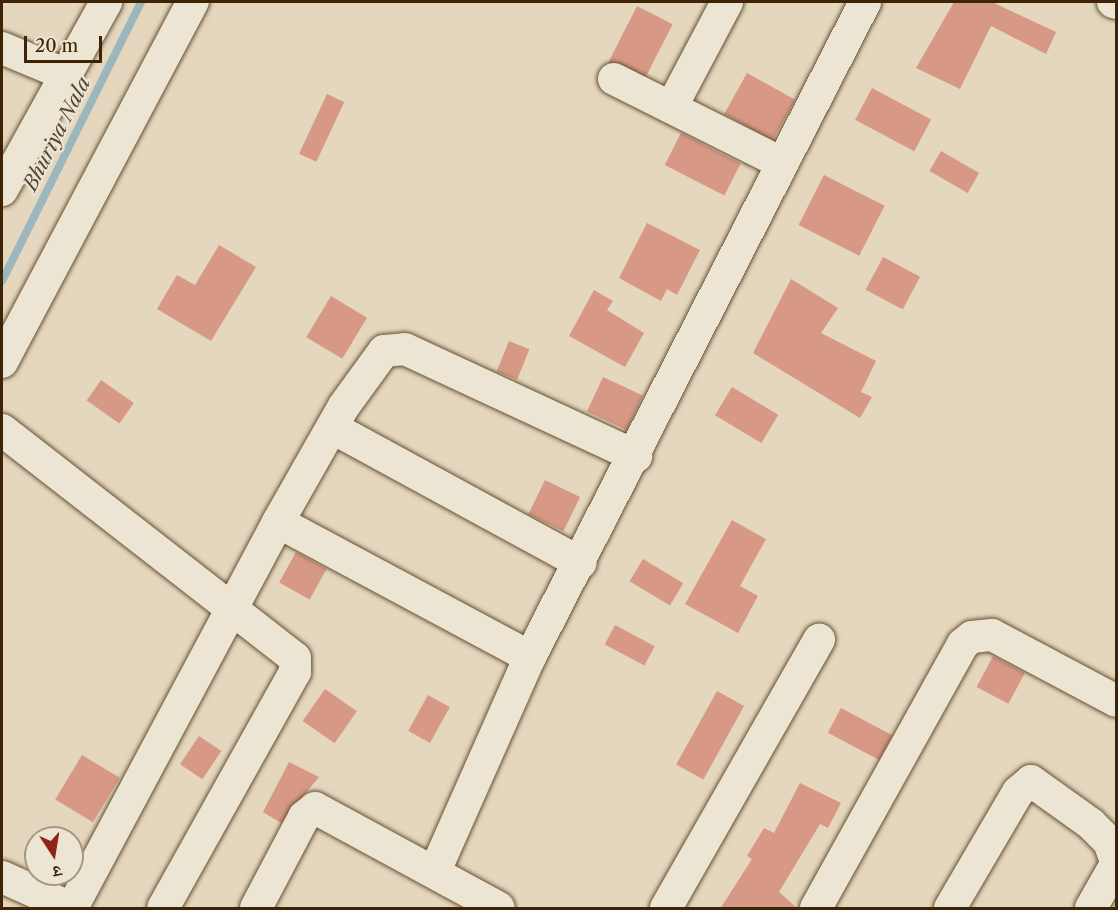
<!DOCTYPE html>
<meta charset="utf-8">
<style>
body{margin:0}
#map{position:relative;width:1118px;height:910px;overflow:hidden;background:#e4d7bd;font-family:"Libre Caslon Text","Noto Serif Devanagari",serif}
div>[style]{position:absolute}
.stream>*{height:8px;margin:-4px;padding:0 4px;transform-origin:4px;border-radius:4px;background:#9cb6bd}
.building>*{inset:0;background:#d79985;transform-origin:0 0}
.roads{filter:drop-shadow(0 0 2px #685032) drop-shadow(0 0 2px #685032)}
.street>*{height:32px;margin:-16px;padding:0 16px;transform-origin:16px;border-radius:16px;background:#ede5d4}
span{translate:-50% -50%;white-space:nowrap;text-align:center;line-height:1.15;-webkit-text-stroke:4.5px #ede5d4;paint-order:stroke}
.water-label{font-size:20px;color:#564832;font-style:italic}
.frame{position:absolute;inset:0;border:3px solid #3e2304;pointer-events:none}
.north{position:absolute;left:24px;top:826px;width:60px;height:60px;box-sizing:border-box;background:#ede5d4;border:2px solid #a79781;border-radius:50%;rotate:168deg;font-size:16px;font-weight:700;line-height:24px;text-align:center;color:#3e2304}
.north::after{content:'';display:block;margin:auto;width:21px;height:27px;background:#8f2418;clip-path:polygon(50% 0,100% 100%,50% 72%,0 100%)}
.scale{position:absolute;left:24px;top:36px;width:78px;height:27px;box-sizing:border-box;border:3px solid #3e2304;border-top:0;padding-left:8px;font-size:18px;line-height:21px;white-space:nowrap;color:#3e2304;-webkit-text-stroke:4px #ede5d4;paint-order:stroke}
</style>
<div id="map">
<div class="stream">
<i style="left:2px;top:281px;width:312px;rotate:-63.5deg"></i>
</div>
<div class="building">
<i style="clip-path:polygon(954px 2px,992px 2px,1056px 32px,1046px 54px,991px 26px,960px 89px,916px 68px)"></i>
<i style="left:637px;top:6px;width:40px;height:63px;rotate:27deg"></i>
<i style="left:747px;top:73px;width:55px;height:47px;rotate:29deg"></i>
<i style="left:872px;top:88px;width:67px;height:36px;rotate:28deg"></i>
<i style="left:327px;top:94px;width:19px;height:66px;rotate:25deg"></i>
<i style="left:681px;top:133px;width:67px;height:36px;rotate:27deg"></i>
<i style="left:941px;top:151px;width:44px;height:23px;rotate:30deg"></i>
<i style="left:824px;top:175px;width:68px;height:56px;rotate:27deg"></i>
<i style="clip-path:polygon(647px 223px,700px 250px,677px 295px,667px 289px,661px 301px,619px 278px)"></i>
<i style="clip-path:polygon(219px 245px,256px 267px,211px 341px,157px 309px,177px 275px,195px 285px)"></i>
<i style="left:883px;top:257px;width:42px;height:37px;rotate:28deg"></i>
<i style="clip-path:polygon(791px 279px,838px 308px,821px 333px,876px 361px,861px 392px,872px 397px,860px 418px,753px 353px)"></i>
<i style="clip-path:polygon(594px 290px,613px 301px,607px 310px,644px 333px,625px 367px,569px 336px)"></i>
<i style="left:331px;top:296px;width:42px;height:48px;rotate:31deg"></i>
<i style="left:509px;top:341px;width:22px;height:33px;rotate:22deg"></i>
<i style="left:603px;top:377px;width:44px;height:38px;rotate:25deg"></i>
<i style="left:101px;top:380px;width:40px;height:25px;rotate:35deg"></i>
<i style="left:732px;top:387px;width:54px;height:33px;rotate:31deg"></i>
<i style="left:545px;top:480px;width:39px;height:38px;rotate:26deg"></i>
<i style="clip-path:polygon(732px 520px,766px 539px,740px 586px,758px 596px,738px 633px,685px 604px)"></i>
<i style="left:296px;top:552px;width:35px;height:35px;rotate:29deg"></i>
<i style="left:643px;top:559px;width:47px;height:26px;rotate:31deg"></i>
<i style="left:615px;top:625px;width:45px;height:22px;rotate:28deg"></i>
<i style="left:993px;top:656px;width:36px;height:35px;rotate:28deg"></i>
<i style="left:325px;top:689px;width:39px;height:39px;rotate:35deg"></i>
<i style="left:717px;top:691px;width:31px;height:84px;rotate:29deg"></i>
<i style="left:428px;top:695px;width:25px;height:41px;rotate:29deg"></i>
<i style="left:841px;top:708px;width:58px;height:28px;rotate:28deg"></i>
<i style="left:199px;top:736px;width:27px;height:34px;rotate:34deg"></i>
<i style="left:82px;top:755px;width:44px;height:52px;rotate:31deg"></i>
<i style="clip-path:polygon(289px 762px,319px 777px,281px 823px,263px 812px)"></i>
<i style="clip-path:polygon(800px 783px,841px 803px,828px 828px,820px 824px,779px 892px,798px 909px,720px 909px,752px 859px,747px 856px,764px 828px,774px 833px)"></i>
</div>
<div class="roads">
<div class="street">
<i style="left:1113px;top:2px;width:3px;rotate:18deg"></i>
<i style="left:2px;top:48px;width:70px;rotate:22.6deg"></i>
<i style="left:614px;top:79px;width:186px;rotate:26.6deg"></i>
<i style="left:672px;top:106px;width:118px;rotate:-62.1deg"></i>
<i style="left:2px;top:190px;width:215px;rotate:-61deg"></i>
<i style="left:2px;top:362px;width:408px;rotate:-62.1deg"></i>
<i style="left:333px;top:428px;width:282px;rotate:28.6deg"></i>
<i style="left:2px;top:430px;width:371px;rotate:37.9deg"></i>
<i style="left:295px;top:658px;width:14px;rotate:90deg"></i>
<i style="left:295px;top:672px;width:270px;rotate:119.2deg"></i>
<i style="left:278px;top:522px;width:286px;rotate:28.2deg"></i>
<i style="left:435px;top:871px;width:234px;rotate:-66.1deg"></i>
<i style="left:530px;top:657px;width:736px;rotate:-62.91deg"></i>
<i style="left:2px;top:877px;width:76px;rotate:24.2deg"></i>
<i style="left:72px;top:908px;width:438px;rotate:-61.9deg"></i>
<i style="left:278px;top:522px;width:133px;rotate:-60.4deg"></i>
<i style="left:344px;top:406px;width:68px;rotate:-54deg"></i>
<i style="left:384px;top:351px;width:21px;rotate:-5deg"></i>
<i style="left:405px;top:349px;width:255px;rotate:24.9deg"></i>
<i style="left:256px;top:908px;width:103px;rotate:-62.2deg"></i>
<i style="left:304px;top:817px;width:14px;rotate:-39deg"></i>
<i style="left:315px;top:808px;width:209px;rotate:28.5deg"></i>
<i style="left:666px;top:908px;width:309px;rotate:-60.3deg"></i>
<i style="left:816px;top:908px;width:302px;rotate:-60.9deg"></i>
<i style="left:963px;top:644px;width:11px;rotate:-38deg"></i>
<i style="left:972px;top:637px;width:20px;rotate:-6deg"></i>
<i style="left:992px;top:635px;width:140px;rotate:28deg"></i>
<i style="left:950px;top:908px;width:134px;rotate:-59.6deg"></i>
<i style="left:1018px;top:792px;width:17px;rotate:-40deg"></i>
<i style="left:1031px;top:781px;width:74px;rotate:35.6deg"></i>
<i style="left:1091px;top:824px;width:25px;rotate:45deg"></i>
<i style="left:1109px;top:842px;width:20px;rotate:70deg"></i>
<i style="left:1091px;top:908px;width:51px;rotate:-60.4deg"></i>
</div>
</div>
<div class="water-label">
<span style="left:57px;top:134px;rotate:-63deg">Bhuriya Nala</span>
</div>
<div class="frame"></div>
<div class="north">उ</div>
<div class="scale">20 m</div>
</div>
